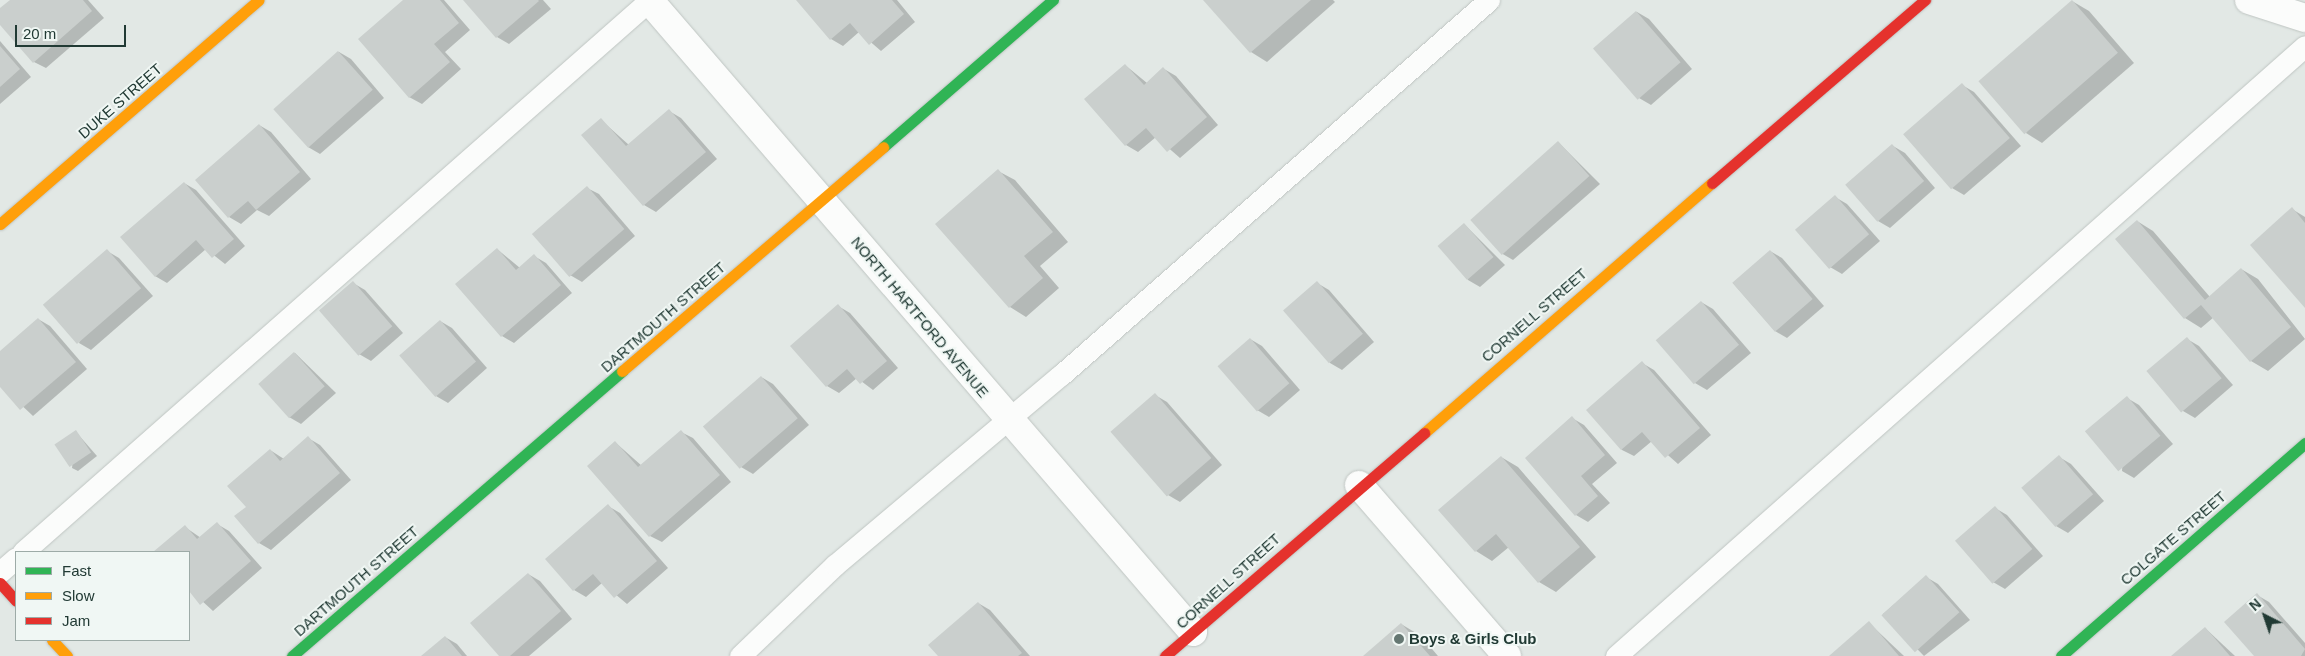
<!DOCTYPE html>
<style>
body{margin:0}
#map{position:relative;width:2305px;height:656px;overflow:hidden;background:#e2e8e5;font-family:Helvetica,sans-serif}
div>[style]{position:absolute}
.shadow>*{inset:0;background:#0003}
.building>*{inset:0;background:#cacfcd;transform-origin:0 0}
.roads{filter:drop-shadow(0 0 1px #bfc5c2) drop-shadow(0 0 1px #bfc5c2)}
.lane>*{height:21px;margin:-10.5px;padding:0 10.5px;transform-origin:10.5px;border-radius:10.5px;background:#fbfcfb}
.street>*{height:28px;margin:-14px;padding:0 14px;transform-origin:14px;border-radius:14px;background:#fbfcfb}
.fast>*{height:11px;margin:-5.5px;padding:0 5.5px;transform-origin:5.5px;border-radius:5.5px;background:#30b455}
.slow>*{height:11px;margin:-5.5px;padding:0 5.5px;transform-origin:5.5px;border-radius:5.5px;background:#ff9f0a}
.jam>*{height:11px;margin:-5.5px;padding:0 5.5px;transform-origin:5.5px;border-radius:5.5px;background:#e5322d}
.dots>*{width:14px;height:14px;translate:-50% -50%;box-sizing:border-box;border:2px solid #f0f7f4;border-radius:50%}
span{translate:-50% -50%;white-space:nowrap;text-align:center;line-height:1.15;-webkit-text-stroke:4px #f0f7f4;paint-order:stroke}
.street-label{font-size:15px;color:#213a34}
.poi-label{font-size:15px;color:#213a34;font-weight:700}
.left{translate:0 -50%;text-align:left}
.legend{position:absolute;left:15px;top:551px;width:175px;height:90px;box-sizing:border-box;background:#f0f7f4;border:1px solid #9daba7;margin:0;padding:6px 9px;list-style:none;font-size:15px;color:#213a34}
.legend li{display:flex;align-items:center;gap:10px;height:25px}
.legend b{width:25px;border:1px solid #9daba7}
.north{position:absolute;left:2240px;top:591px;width:50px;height:50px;-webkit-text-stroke:4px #f0f7f4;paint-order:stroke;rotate:319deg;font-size:14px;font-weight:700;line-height:20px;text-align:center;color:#213a34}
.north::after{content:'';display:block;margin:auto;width:18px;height:22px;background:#213a34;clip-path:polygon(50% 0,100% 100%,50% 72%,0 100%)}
.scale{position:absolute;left:15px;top:25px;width:111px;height:22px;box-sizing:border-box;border:2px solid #213a34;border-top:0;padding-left:6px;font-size:15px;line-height:18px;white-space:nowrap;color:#213a34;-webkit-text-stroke:4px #f0f7f4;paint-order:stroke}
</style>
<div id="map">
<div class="shadow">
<i style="clip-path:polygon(11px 0,88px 0,104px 18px,46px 68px,34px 62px,0 23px,0 10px)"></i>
<i style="clip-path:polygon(405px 0,444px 0,470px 30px,445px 52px,461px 69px,422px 104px,409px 97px)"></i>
<i style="clip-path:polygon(465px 0,543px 0,551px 9px,509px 44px,497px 37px)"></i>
<i style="clip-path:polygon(798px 0,897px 0,915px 22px,881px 51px,859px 32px,843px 46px,831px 39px)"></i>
<i style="clip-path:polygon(1205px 0,1333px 0,1335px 2px,1267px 62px,1251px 52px)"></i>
<i style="clip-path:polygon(2072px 1px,2089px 11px,2134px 63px,2042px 143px,2026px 133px)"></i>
<i style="clip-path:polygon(1637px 12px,1649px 19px,1692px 69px,1651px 105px,1639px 98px,1595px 48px)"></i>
<i style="clip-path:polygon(0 41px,31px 77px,0 104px)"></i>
<i style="clip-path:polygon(339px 52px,351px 59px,384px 98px,320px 154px,308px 147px)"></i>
<i style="clip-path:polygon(1125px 65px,1147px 83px,1164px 69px,1176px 76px,1218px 125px,1180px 158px,1156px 137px,1138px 152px,1126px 145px,1086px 99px)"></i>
<i style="clip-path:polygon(1962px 85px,1974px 92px,2021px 146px,1964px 195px,1952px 188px)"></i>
<i style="clip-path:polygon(669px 111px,681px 118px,717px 159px,656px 212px,644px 205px,601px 120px,629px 145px)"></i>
<i style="clip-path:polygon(259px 125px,271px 132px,311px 179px,269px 216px,257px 210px,241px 224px,229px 217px)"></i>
<i style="clip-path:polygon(1558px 142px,1600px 184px,1513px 260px,1501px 253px)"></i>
<i style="clip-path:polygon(1893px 146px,1905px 153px,1935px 188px,1890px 228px,1878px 221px)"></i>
<i style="clip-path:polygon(998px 171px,1015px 180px,1068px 242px,1040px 266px,1059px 288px,1026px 317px,1010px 307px)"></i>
<i style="clip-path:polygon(184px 183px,196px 190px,245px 246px,225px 264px,206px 249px,167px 283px,155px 276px)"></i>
<i style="clip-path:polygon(587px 188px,599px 194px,635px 236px,582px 282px,570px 275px)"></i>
<i style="clip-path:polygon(1835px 197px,1847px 204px,1880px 241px,1842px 274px,1830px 267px)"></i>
<i style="clip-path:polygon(2292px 209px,2305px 217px,2305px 306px)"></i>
<i style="clip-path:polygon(2137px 221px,2153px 231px,2210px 297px,2241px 269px,2258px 279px,2305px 339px,2268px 371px,2251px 361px,2214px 317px,2201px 328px,2185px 318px)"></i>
<i style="clip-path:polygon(1464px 224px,1505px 265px,1480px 287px,1468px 280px)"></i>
<i style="clip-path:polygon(497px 249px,520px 268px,534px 256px,546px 263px,572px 293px,514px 343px,502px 336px,457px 284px)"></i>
<i style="clip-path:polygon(107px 251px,119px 258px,153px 296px,91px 350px,79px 343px)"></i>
<i style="clip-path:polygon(1770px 251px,1782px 258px,1824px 306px,1787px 338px,1775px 331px,1733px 283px)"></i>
<i style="clip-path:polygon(353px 283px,365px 290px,403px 333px,371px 361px,359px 354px,321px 310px)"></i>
<i style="clip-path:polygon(1317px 283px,1329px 290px,1374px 342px,1342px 370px,1330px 363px)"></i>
<i style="clip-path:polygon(1701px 302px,1713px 309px,1751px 353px,1707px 390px,1695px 383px)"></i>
<i style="clip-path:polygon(838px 306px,850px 313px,898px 368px,873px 390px,857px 378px,839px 393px,827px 386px,792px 346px)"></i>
<i style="clip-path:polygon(38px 319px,50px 326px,87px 369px,33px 416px,0 385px,0 352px)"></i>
<i style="clip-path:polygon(440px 321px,452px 328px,487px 368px,448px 403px,436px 396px)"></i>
<i style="clip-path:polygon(1250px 339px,1262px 346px,1300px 390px,1269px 417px,1257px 410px)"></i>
<i style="clip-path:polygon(2187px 339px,2199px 346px,2233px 385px,2195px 418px,2183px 411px,2149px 372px)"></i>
<i style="clip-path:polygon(295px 353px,336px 393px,301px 424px,289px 417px)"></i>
<i style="clip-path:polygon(1642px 363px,1654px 370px,1711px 435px,1678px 464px,1652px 441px,1634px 456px,1622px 450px,1588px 410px)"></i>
<i style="clip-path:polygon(761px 377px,773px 384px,809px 425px,753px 474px,741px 467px)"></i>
<i style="clip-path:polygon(1155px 395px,1167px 402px,1222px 465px,1180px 502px,1168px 495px)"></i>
<i style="clip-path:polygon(2127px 398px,2139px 405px,2173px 444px,2134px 478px,2122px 471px)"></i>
<i style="clip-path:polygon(1572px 418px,1584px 425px,1617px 463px,1592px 484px,1610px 503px,1588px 522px,1576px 515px)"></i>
<i style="clip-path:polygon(76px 432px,97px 456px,78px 471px,72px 468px)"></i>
<i style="clip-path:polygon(681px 432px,693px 438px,731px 482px,662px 542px,650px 536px,616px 443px,642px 466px)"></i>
<i style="clip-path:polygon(308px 438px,320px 445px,351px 480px,271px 550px,259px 543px,270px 450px,284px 459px)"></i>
<i style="clip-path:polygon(1501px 457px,1518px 467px,1596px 557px,1556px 592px,1539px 582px,1509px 547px,1492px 561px,1476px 551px)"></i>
<i style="clip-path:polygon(2059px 457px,2071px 464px,2104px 501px,2068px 533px,2056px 526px)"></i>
<i style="clip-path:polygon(608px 506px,620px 513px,668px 568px,627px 604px,602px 583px,586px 597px,574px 590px)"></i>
<i style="clip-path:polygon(1995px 508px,2007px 515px,2043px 556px,2005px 589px,1993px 582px,1957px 541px)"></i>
<i style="clip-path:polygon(217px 524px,229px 531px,262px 568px,213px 611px,189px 589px,189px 552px,156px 552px,185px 527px,201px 538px)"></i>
<i style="clip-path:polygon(528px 574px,540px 581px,572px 619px,529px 656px,500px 656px)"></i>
<i style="clip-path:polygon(1926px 577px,1938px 584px,1970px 620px,1924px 656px,1883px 614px)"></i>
<i style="clip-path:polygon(2257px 595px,2269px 602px,2305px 643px,2305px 656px,2256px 656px)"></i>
<i style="clip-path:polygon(978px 603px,990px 610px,1030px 656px,940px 656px)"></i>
<i style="clip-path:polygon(1869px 623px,1904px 656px,1830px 656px)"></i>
<i style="clip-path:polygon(1401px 624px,1421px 636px,1438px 656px,1365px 656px)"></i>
<i style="clip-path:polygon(2205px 628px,2235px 656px,2173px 656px)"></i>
<i style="clip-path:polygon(445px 637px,457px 644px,467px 656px,423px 656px)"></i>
</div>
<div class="building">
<i style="clip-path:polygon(10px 0,83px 0,92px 11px,33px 63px,0 25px,0 8px)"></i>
<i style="clip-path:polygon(403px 0,440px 0,459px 23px,434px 44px,450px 62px,409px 98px,358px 39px)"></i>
<i style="clip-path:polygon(463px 0,538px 0,539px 1px,496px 38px)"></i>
<i style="clip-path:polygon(796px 0,892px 0,904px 14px,869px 45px,850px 23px,830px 40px)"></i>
<i style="clip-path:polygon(1203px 0,1311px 0,1250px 53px)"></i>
<i style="left:2072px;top:0;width:70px;height:124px;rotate:49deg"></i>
<i style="left:1636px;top:11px;width:68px;height:57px;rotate:49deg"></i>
<i style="clip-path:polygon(0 46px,20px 69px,0 87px)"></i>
<i style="left:338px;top:51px;width:52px;height:87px;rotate:48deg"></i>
<i style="clip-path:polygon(1125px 64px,1144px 85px,1163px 67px,1207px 117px,1167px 152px,1146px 128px,1125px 146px,1084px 99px)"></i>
<i style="left:1962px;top:83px;width:73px;height:78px;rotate:49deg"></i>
<i style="clip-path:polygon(669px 109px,706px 152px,643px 206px,581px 135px,601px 118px,626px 146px)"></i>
<i style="clip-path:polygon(259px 124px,300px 172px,256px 210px,248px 201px,228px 218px,195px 180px)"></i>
<i style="left:1558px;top:141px;width:47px;height:118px;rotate:48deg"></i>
<i style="left:1892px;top:144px;width:49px;height:62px;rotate:49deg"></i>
<i style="clip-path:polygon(998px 169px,1053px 232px,1024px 256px,1043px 278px,1009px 308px,935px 224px)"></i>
<i style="clip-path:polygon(184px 182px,234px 239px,212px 258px,196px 240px,155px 277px,120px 237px)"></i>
<i style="left:587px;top:186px;width:57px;height:73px;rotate:49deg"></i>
<i style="left:1835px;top:195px;width:52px;height:53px;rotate:49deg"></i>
<i style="clip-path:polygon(2292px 207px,2305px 223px,2305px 308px,2250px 245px)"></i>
<i style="clip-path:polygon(2137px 220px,2205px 300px,2241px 268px,2291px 327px,2250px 362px,2201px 305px,2184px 319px,2115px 239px)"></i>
<i style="left:1464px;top:223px;width:45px;height:35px;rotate:49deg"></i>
<i style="clip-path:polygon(497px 248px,516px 270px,534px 254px,561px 285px,501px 337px,455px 284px)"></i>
<i style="left:107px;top:249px;width:52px;height:85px;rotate:49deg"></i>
<i style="left:1770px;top:250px;width:65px;height:50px;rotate:49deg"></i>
<i style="left:353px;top:281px;width:60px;height:45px;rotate:49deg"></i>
<i style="left:1317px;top:281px;width:70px;height:45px;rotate:49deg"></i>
<i style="left:1701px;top:301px;width:58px;height:60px;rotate:49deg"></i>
<i style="clip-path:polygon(838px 304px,887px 361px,860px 384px,847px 369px,826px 387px,790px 346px)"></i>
<i style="clip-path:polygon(38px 318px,76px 362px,20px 410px,0 387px,0 351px)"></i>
<i style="left:440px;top:320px;width:55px;height:54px;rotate:49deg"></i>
<i style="left:2187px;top:337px;width:54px;height:53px;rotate:50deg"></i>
<i style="left:1250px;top:338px;width:60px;height:43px;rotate:49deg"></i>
<i style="left:294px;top:352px;width:46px;height:48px;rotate:48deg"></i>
<i style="clip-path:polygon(1642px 361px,1700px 428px,1665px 458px,1642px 432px,1621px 450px,1586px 410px)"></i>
<i style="left:761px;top:376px;width:56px;height:77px;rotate:49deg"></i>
<i style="left:1155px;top:393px;width:86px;height:59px;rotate:49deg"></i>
<i style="left:2127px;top:396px;width:52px;height:55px;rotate:50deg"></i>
<i style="clip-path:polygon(1572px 416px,1605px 455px,1581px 476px,1598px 496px,1575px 516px,1525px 458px)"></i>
<i style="left:76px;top:430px;width:27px;height:26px;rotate:56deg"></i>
<i style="clip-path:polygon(681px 430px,720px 475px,649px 537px,587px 466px,615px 441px,638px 467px)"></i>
<i style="clip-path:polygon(308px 436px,340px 473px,258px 544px,234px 516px,246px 507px,227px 486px,270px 449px,280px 461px)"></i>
<i style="left:2059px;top:455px;width:52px;height:50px;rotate:49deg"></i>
<i style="clip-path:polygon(1501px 456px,1580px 547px,1538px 583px,1496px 534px,1475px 552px,1438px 510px)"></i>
<i style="clip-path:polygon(608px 504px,657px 561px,614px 598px,593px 574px,573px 591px,545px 559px)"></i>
<i style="left:1995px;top:506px;width:57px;height:53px;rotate:49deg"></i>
<i style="clip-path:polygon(217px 522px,251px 561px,200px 605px,189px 591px,189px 552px,153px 552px,185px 525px,197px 539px)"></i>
<i style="clip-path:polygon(528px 573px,561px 611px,510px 656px,499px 656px,470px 623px)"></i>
<i style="left:1926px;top:575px;width:50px;height:60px;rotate:48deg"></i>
<i style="clip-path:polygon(2257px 593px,2305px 649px,2301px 656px,2254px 656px,2224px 622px)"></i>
<i style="clip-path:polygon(978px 602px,1022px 653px,1018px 656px,938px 656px,928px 645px)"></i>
<i style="clip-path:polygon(1869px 621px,1899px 656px,1829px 656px)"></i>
<i style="clip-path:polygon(1401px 623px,1430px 656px,1363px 656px)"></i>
<i style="clip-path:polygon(2205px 627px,2230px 656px,2171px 656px)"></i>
<i style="clip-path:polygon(445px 636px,462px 656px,421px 656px)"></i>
</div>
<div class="roads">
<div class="lane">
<i style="left:23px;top:552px;width:835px;rotate:-41.36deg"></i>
<i style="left:0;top:572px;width:21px;rotate:-41deg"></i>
<i style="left:740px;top:656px;width:132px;rotate:-43.8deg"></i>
<i style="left:835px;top:565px;width:295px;rotate:-40.1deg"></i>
<i style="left:1061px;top:375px;width:569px;rotate:-41.22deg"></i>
<i style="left:1616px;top:656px;width:920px;rotate:-41.52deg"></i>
</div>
<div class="street">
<i style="left:649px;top:0;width:834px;rotate:49.28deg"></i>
<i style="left:2249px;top:0;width:59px;rotate:17.8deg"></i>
<i style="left:1359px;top:485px;width:226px;rotate:49.1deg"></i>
</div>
<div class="fast">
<i style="left:883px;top:147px;width:225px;rotate:-40.9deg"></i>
<i style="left:292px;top:656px;width:436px;rotate:-40.8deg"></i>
<i style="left:2061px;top:656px;width:324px;rotate:-41.1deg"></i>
</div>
<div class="slow">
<i style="left:0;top:224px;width:342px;rotate:-40.9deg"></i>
<i style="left:622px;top:371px;width:344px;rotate:-40.6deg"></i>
<i style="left:1424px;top:433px;width:381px;rotate:-41deg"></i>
<i style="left:52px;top:640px;width:22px;rotate:47deg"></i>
</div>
<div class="jam">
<i style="left:1712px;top:183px;width:281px;rotate:-40.7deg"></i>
<i style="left:0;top:583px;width:24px;rotate:48deg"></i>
<i style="left:1165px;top:656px;width:342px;rotate:-40.7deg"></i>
</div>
</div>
<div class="dots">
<i style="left:1399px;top:639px;background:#657772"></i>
</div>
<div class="street-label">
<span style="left:120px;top:101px;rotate:-41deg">DUKE STREET</span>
<span style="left:1534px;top:315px;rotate:-41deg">CORNELL STREET</span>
<span style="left:663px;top:317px;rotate:-41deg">DARTMOUTH STREET</span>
<span style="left:920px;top:317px;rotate:50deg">NORTH HARTFORD AVENUE</span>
<span style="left:2173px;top:538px;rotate:-41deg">COLGATE STREET</span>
<span style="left:356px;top:581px;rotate:-41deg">DARTMOUTH STREET</span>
<span style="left:1228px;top:581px;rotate:-42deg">CORNELL STREET</span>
</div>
<div class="poi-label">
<span class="left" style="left:1409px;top:639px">Boys &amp; Girls Club</span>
</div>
<ul class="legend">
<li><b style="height:6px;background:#30b455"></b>Fast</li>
<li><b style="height:6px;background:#ff9f0a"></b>Slow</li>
<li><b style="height:6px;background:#e5322d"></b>Jam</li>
</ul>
<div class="north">N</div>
<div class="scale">20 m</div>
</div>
